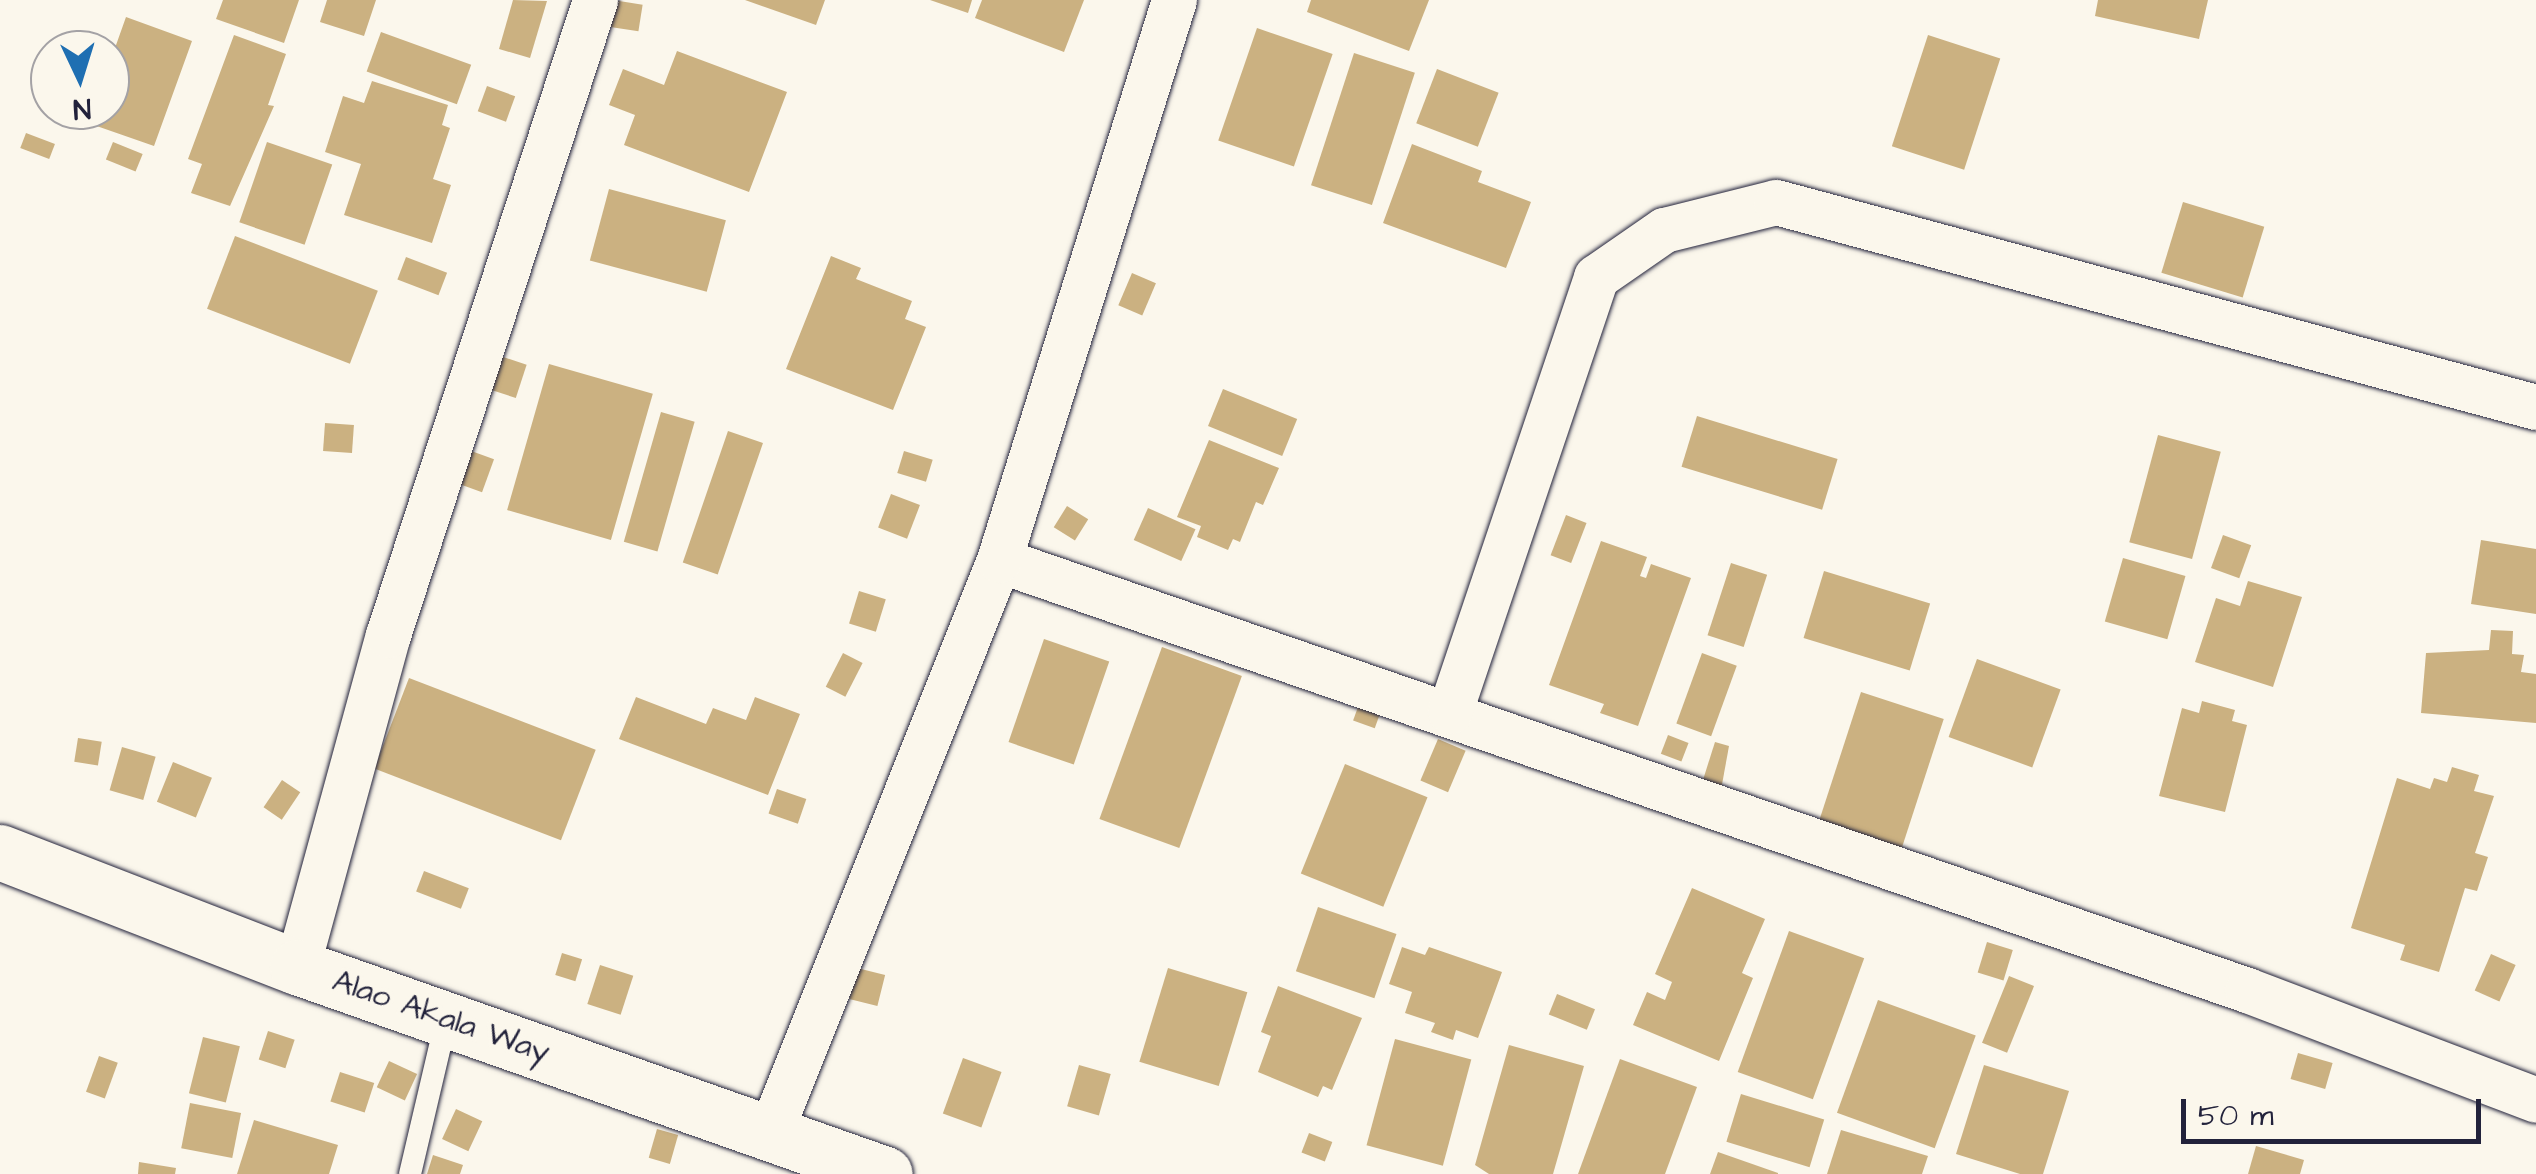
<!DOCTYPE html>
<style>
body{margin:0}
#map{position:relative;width:2536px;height:1174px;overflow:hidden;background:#fbf7ec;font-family:"Architects Daughter",sans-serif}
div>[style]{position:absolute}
.building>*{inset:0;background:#cbb181;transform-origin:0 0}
.roads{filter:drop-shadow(0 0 2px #22223b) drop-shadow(0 0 2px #22223b)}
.service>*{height:22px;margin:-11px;padding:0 11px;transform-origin:11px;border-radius:11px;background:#fbf7ec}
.minor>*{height:45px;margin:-22.5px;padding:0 22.5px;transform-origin:22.5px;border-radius:22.5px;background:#fbf7ec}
.tertiary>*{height:55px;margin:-27.5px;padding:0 27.5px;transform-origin:27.5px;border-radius:27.5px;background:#fbf7ec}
span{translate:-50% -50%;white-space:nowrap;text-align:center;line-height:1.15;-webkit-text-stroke:8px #fbf7ec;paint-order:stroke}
.street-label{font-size:32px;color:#22223b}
.north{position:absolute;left:30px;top:30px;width:100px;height:100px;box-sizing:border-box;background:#fbf7ec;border:2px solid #a4a2a5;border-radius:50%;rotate:176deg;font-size:28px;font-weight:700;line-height:40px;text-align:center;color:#22223b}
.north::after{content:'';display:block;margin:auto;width:35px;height:45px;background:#1f6fb2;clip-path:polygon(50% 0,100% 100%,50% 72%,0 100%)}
.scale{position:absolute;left:2181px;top:1099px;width:300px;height:45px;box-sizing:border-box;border:5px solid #22223b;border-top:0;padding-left:12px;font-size:30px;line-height:35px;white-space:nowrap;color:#22223b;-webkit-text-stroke:8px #fbf7ec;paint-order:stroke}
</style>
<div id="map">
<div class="building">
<i style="clip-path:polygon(223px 0,299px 0,284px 43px,216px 19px)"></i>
<i style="clip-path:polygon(327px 0,376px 0,364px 36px,320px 22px)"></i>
<i style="clip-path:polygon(513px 0,547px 1px,530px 58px,499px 49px)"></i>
<i style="left:613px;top:0;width:30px;height:27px;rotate:9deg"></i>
<i style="clip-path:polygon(745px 0,825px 0,816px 25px)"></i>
<i style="clip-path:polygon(930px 0,972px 0,968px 13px)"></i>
<i style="clip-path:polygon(982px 0,1084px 0,1064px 52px,975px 18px)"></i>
<i style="clip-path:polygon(1311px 0,1429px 0,1409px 51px,1307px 12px)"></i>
<i style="clip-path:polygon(2098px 0,2208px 0,2199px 39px,2095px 16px)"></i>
<i style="clip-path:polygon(126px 17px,192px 41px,154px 146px,88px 123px,93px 110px,110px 110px,110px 62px)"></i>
<i style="left:1257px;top:28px;width:80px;height:119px;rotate:19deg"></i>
<i style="left:381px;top:32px;width:96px;height:42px;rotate:20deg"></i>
<i style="clip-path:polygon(234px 35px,286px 54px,268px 105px,274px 106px,230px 206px,191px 193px,202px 164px,188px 159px)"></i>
<i style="left:1928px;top:35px;width:76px;height:117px;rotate:18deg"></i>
<i style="clip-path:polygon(677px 51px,787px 92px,749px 192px,624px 145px,635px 115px,609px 105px,623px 69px,664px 85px)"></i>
<i style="left:1354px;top:53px;width:64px;height:139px;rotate:18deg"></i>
<i style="left:1437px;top:69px;width:66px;height:58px;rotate:21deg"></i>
<i style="clip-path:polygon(372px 81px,448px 105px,442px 125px,450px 128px,433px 179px,451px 185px,432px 243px,344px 215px,361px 164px,325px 152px,343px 96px,364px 103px)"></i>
<i style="left:487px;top:86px;width:30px;height:27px;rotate:20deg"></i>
<i style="left:26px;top:133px;width:31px;height:16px;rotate:21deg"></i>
<i style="left:113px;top:142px;width:32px;height:19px;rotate:22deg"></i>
<i style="left:267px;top:142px;width:69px;height:85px;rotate:19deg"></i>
<i style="clip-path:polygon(1412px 144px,1482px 171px,1478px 182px,1531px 202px,1506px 268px,1383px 223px)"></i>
<i style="left:609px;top:189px;width:121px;height:74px;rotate:15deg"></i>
<i style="left:2183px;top:202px;width:85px;height:74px;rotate:17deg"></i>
<i style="left:235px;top:236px;width:153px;height:78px;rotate:21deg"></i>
<i style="clip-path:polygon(831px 256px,861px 268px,856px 279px,912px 301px,905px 319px,926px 327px,893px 410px,786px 369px)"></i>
<i style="left:406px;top:257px;width:44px;height:24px;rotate:21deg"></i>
<i style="left:1132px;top:273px;width:26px;height:35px;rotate:23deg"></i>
<i style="left:500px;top:356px;width:28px;height:35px;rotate:18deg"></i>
<i style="left:549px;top:364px;width:108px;height:152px;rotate:16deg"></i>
<i style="left:1223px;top:389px;width:80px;height:40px;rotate:22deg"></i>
<i style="left:661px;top:412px;width:35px;height:135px;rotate:16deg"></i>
<i style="left:1697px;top:416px;width:147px;height:53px;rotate:17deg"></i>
<i style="left:325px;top:423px;width:29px;height:28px;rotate:4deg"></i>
<i style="left:728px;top:431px;width:37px;height:139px;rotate:19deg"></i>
<i style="left:2158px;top:435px;width:65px;height:111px;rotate:15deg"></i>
<i style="clip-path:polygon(1209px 440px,1279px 468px,1263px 505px,1256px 502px,1240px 542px,1233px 539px,1228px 550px,1197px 537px,1201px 526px,1177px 517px)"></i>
<i style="left:463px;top:448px;width:33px;height:35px;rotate:20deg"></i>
<i style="left:904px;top:451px;width:30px;height:23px;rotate:17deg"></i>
<i style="left:891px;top:494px;width:31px;height:36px;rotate:21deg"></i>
<i style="left:1067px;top:506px;width:25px;height:25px;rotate:32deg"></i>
<i style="left:1148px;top:508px;width:52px;height:35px;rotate:24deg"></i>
<i style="left:1566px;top:515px;width:22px;height:43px;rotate:21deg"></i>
<i style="left:2223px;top:535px;width:30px;height:35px;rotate:20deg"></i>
<i style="clip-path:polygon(2481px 540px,2536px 549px,2536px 614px,2471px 604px)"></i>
<i style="clip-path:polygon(1601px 541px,1647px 557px,1640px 576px,1646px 578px,1651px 564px,1691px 578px,1638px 726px,1600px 713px,1604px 704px,1549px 685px)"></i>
<i style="left:2123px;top:558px;width:65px;height:66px;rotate:16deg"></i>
<i style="left:1731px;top:563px;width:38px;height:76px;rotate:18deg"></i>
<i style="left:1824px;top:571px;width:111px;height:70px;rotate:17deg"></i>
<i style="clip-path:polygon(2248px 581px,2302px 597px,2273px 687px,2195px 662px,2216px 598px,2240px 606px)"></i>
<i style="left:859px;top:591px;width:28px;height:34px;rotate:17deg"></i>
<i style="clip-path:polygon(2491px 630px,2513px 631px,2512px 654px,2524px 655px,2521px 672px,2536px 674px,2536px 723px,2421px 713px,2426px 653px,2489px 650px)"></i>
<i style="left:1044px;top:639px;width:69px;height:109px;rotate:19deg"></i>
<i style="left:1162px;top:647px;width:85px;height:183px;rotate:20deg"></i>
<i style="left:843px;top:653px;width:22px;height:38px;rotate:27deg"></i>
<i style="left:1702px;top:653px;width:37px;height:75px;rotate:20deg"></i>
<i style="left:1977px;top:659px;width:89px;height:83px;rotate:20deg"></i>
<i style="left:409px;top:678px;width:200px;height:97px;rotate:21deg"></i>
<i style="left:1861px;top:692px;width:87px;height:141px;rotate:18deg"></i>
<i style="left:1362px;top:696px;width:23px;height:26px;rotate:20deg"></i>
<i style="clip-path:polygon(636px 697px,706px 724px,713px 708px,746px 720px,755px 697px,800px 714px,768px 795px,619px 739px)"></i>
<i style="clip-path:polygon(2202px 701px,2235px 710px,2232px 721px,2247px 725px,2225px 812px,2159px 796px,2182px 708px,2199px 713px)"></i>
<i style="left:1668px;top:735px;width:22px;height:20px;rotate:21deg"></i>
<i style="left:78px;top:738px;width:24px;height:24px;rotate:9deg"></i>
<i style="left:1438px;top:739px;width:30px;height:45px;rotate:23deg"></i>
<i style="clip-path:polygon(1715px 742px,1729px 746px,1721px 790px,1702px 783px)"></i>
<i style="left:122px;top:747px;width:35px;height:45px;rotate:16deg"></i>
<i style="left:173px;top:762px;width:42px;height:43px;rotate:22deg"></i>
<i style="left:1345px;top:764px;width:89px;height:118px;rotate:22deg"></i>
<i style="clip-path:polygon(2452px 767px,2479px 775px,2474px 791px,2494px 796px,2475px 853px,2488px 857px,2477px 891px,2465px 888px,2439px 972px,2400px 960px,2405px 945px,2351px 928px,2397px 778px,2430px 789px,2434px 778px,2447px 782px)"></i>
<i style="left:282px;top:780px;width:22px;height:33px;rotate:34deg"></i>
<i style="left:777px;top:789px;width:31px;height:26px;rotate:19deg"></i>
<i style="left:424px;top:871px;width:48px;height:22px;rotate:21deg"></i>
<i style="clip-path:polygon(1692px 888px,1765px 919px,1742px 973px,1753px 978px,1719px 1061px,1633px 1025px,1647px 992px,1665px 1000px,1672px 982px,1655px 974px)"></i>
<i style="left:1318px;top:907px;width:83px;height:68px;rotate:19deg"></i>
<i style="left:1789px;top:931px;width:80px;height:150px;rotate:20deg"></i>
<i style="left:1987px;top:942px;width:27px;height:32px;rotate:17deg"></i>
<i style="clip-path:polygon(1402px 947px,1425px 955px,1429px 947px,1502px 972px,1478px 1038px,1456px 1030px,1453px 1040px,1431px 1032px,1435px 1023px,1405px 1013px,1412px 992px,1389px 984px)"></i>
<i style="left:562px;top:953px;width:21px;height:23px;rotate:17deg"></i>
<i style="left:2491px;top:954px;width:27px;height:40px;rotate:24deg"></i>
<i style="left:600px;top:965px;width:35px;height:41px;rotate:18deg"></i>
<i style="left:857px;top:968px;width:29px;height:32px;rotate:14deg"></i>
<i style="left:1168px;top:968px;width:83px;height:98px;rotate:17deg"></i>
<i style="left:2009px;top:976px;width:27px;height:72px;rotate:22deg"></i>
<i style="clip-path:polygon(1278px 986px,1362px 1018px,1332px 1090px,1323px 1086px,1318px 1097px,1258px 1072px,1271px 1036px,1261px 1032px)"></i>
<i style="left:1557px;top:994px;width:41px;height:22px;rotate:22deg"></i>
<i style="left:1878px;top:1000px;width:104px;height:120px;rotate:20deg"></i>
<i style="left:268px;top:1031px;width:28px;height:30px;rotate:18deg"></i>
<i style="left:203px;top:1037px;width:38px;height:58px;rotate:14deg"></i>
<i style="left:1395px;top:1039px;width:79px;height:110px;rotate:15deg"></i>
<i style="clip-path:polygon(1509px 1045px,1584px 1066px,1553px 1174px,1489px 1174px,1475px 1165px)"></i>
<i style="left:2298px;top:1053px;width:36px;height:27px;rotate:16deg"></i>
<i style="left:99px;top:1056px;width:20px;height:38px;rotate:20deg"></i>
<i style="left:963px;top:1058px;width:41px;height:59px;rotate:20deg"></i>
<i style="clip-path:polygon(1620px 1059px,1697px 1087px,1665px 1174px,1578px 1174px)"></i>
<i style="left:389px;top:1061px;width:31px;height:29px;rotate:25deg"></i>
<i style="left:1079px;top:1065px;width:33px;height:43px;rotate:16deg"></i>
<i style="clip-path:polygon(1984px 1065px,2069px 1091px,2043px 1174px,2020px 1174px,1956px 1154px)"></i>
<i style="left:340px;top:1072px;width:36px;height:31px;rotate:18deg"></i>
<i style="left:1741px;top:1094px;width:87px;height:50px;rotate:17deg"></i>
<i style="left:190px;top:1103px;width:52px;height:46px;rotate:11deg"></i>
<i style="left:456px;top:1109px;width:29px;height:33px;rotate:25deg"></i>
<i style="clip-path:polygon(254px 1120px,338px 1145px,329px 1174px,237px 1174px)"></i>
<i style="left:657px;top:1129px;width:22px;height:30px;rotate:16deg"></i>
<i style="clip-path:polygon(1841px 1130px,1928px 1156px,1922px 1174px,1827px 1174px)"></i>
<i style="left:1309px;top:1133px;width:25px;height:21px;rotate:21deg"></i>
<i style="clip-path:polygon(2256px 1146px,2304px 1160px,2300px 1174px,2248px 1174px)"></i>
<i style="clip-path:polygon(1718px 1152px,1778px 1173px,1778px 1174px,1710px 1174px)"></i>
<i style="clip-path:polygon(433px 1155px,463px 1165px,460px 1174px,427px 1174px)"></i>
<i style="clip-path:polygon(139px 1162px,176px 1168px,175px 1174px,138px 1174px)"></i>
</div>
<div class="roads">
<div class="service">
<i style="left:410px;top:1174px;width:158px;rotate:-76.8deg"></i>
</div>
<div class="minor">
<i style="left:999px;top:560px;width:1320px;rotate:19.01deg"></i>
<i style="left:2247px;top:990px;width:309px;rotate:20.8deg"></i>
<i style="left:1450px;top:711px;width:458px;rotate:-71.4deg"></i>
<i style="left:1596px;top:277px;width:83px;rotate:-34.7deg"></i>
<i style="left:1664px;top:230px;width:115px;rotate:-14deg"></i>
<i style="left:1776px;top:202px;width:787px;rotate:15.1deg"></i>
<i style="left:297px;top:967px;width:344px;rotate:-74.7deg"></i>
<i style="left:388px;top:635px;width:668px;rotate:-71.94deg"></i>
<i style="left:770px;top:1133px;width:617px;rotate:-68.22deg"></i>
<i style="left:999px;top:560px;width:587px;rotate:-72.65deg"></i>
</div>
<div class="tertiary">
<i style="left:0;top:852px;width:318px;rotate:21.2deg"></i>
<i style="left:297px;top:967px;width:623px;rotate:19.39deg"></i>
</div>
</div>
<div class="street-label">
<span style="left:441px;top:1017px;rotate:19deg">Alao Akala Way</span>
</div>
<div class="north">N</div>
<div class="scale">50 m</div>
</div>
